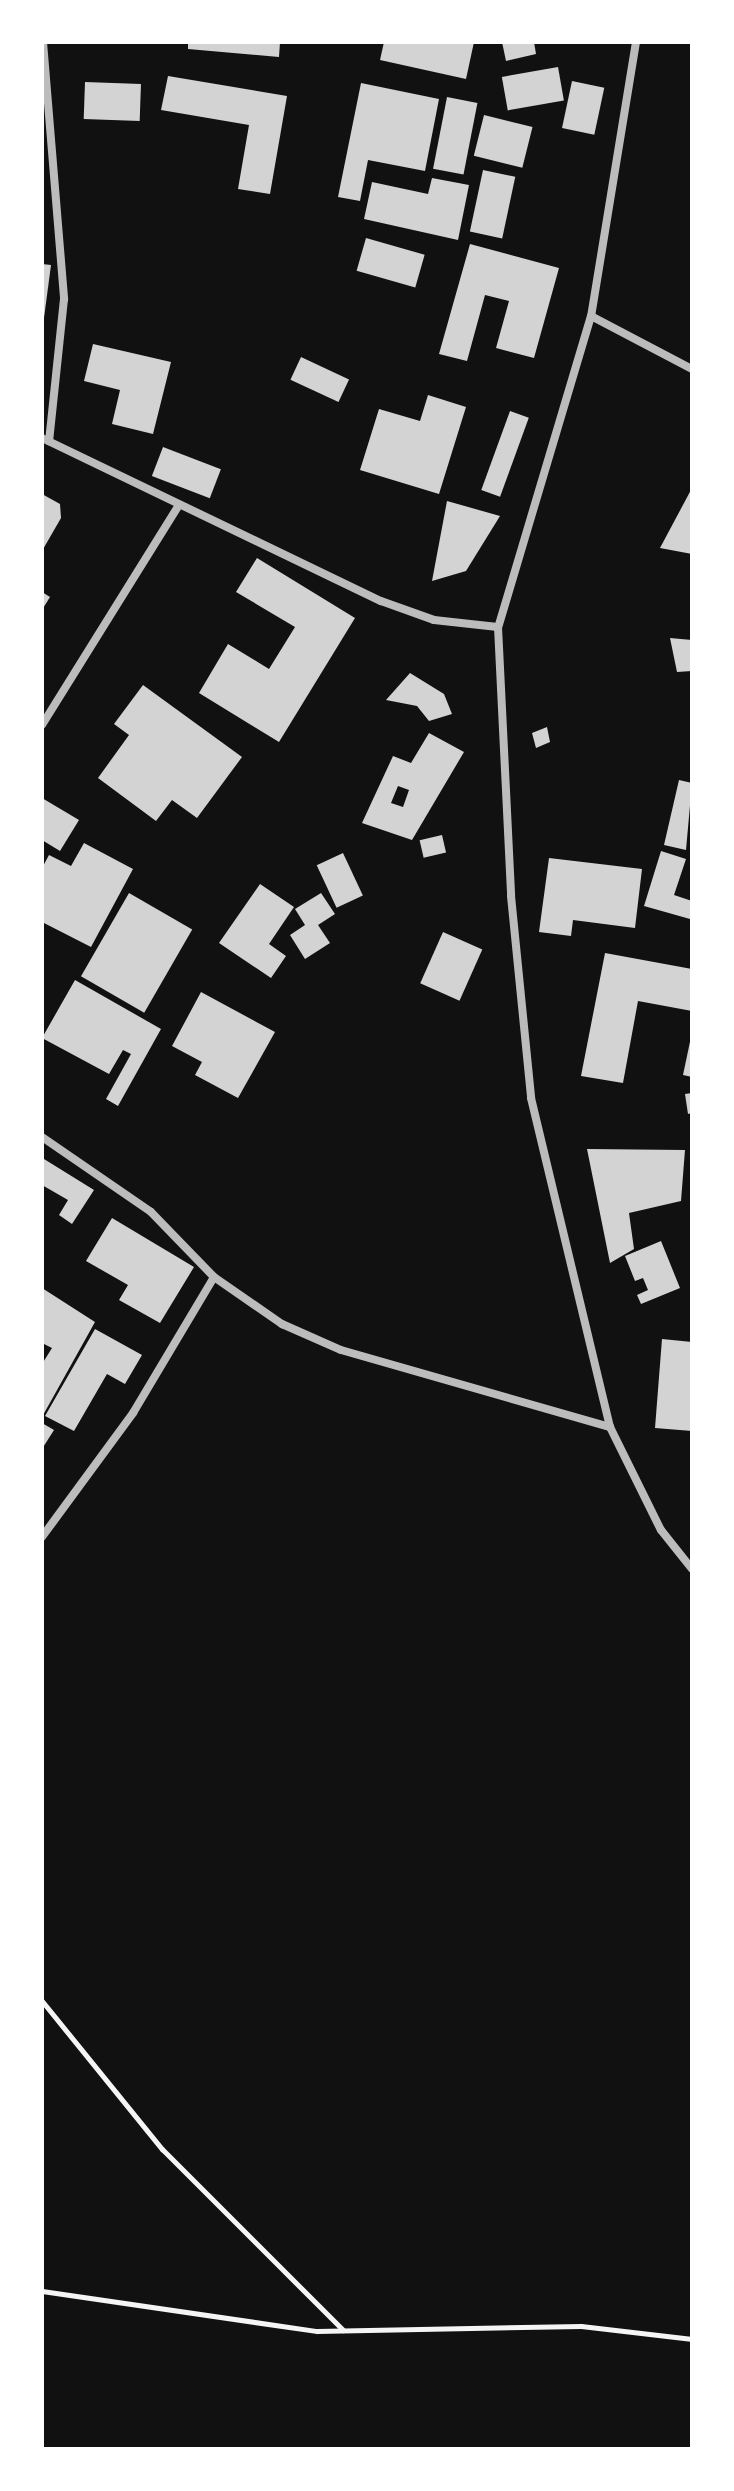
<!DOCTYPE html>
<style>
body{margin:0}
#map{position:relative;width:734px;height:2491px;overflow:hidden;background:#111;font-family:Lato,sans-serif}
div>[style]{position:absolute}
.building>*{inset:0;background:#d3d3d3;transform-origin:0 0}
.path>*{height:5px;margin:-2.5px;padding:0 2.5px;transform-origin:2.5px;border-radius:2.5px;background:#f5f5f5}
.minor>*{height:8px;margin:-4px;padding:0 4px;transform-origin:4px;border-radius:4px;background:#bcbcbc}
span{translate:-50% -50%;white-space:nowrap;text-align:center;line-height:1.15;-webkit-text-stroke:8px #fff;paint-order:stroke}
.frame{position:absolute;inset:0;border:44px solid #fff;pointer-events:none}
</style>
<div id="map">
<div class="building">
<i style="clip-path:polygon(188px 42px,280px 42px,279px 57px,188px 49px)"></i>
<i style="clip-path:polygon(384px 42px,474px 42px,466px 79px,380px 60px)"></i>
<i style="clip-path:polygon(502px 42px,534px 42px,536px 54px,506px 61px)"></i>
<i style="left:558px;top:67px;width:34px;height:57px;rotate:80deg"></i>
<i style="clip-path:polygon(168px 76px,287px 96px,270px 194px,238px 189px,249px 125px,161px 110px)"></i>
<i style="left:572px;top:81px;width:33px;height:48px;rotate:12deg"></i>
<i style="left:85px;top:82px;width:56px;height:37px;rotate:2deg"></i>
<i style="clip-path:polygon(361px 83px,439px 99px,425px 171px,368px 160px,360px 201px,338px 197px)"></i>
<i style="left:447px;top:97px;width:31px;height:73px;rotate:11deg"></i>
<i style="left:484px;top:115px;width:50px;height:42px;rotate:14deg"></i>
<i style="left:483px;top:170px;width:33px;height:63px;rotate:12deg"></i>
<i style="clip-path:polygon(432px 178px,469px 185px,458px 240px,364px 219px,372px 182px,428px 194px)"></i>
<i style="left:366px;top:238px;width:61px;height:34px;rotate:16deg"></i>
<i style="clip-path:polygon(470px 244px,559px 268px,534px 358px,496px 348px,509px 301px,485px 295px,467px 361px,439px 354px)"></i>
<i style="clip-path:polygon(42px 264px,51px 265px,44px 318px,42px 318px)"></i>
<i style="clip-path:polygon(93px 344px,171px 362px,153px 434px,112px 424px,120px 390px,84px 381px)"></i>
<i style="left:301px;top:357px;width:53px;height:25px;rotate:25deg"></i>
<i style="clip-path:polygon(428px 395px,466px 407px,439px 494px,360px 470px,379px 409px,420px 421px)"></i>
<i style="left:510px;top:411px;width:20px;height:84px;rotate:20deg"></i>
<i style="left:163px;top:447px;width:62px;height:31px;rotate:21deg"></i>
<i style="clip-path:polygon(692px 488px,692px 554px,660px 548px)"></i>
<i style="clip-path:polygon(42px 494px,60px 504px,61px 518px,42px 551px)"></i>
<i style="clip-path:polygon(447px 501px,500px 516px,466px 571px,432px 581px)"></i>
<i style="clip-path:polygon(257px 558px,355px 618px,279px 742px,199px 693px,228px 644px,269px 669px,295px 627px,236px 592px)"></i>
<i style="clip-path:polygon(42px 592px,50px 597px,42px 610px)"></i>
<i style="clip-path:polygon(670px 638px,692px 640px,692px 671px,677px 672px)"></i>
<i style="clip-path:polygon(410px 673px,444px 694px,452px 714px,429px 721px,417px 706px,386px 700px)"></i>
<i style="clip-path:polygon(143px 685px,242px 757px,197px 818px,172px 800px,156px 821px,98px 778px,129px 735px,114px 724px)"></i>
<i style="clip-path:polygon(547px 727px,550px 742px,536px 748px,532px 733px)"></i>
<i style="clip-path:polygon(evenodd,429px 733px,464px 752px,412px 840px,362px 823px,393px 756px,411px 763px,429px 733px,398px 786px,409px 790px,403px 807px,391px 803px,398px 786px)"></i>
<i style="clip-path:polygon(679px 780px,692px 783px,686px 850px,664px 845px)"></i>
<i style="clip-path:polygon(42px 798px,79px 820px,60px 851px,42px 840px)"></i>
<i style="left:442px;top:835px;width:18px;height:23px;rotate:77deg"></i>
<i style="clip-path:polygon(84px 843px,133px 869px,91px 947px,42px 922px,42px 868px,49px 855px,71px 866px)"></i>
<i style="clip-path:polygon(661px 851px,686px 859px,674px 895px,692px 901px,690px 919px,644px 906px)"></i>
<i style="left:343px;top:853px;width:47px;height:29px;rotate:65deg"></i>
<i style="clip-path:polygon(549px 858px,642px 869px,635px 928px,573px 920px,571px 936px,539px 932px)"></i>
<i style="clip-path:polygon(260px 884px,294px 907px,269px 944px,286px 956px,271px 978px,219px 943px)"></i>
<i style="left:129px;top:893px;width:73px;height:96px;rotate:30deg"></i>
<i style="clip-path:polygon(321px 893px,335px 914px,318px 925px,330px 943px,305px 959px,290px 935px,305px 925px,295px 909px)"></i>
<i style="left:443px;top:932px;width:43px;height:56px;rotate:24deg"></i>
<i style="clip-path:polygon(605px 953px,692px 969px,692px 1011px,638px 1001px,623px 1083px,581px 1076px)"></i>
<i style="clip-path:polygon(75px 980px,161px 1029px,118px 1106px,106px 1099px,131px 1054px,123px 1050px,109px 1074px,42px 1038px)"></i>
<i style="clip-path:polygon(201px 992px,275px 1032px,238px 1098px,195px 1075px,202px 1062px,172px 1046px)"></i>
<i style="clip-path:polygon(691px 1037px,692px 1037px,692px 1077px,683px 1075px)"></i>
<i style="clip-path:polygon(692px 1093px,692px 1113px,688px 1114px,685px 1094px)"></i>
<i style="clip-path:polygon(587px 1149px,685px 1150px,681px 1201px,629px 1213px,634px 1249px,610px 1263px)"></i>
<i style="clip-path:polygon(44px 1159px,94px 1190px,72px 1224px,59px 1215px,68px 1200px,42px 1185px)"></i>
<i style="clip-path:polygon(112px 1218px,194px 1267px,160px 1323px,119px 1300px,128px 1285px,86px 1261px)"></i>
<i style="clip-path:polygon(661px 1241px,680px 1288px,641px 1304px,637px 1295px,648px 1290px,643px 1278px,635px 1281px,625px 1256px)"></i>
<i style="clip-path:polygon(42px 1288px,95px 1322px,42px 1417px,42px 1364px,52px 1348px,42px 1343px)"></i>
<i style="clip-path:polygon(95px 1329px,142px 1355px,125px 1384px,107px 1374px,74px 1431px,45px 1416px)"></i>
<i style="clip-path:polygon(662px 1339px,692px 1342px,692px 1431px,655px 1428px)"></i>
<i style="clip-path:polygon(42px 1423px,54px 1430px,42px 1449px)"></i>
</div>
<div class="path">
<i style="left:42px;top:2001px;width:191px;rotate:51deg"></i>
<i style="left:162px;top:2149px;width:256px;rotate:45deg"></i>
<i style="left:692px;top:2279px;width:26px;rotate:90deg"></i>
<i style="left:42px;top:2291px;width:278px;rotate:8.3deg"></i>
<i style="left:317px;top:2331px;width:264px;rotate:-1.1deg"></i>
<i style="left:581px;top:2326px;width:112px;rotate:6.7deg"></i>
</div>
<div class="minor">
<i style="left:43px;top:42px;width:258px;rotate:85.3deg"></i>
<i style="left:64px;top:299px;width:143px;rotate:96deg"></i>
<i style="left:636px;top:42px;width:278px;rotate:99.3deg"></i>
<i style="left:591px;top:316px;width:325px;rotate:106.6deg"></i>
<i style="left:498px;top:627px;width:269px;rotate:87.2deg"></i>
<i style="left:511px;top:896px;width:203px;rotate:84.3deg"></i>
<i style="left:531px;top:1098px;width:338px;rotate:76.5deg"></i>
<i style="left:610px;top:1427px;width:115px;rotate:63.7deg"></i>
<i style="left:661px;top:1530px;width:50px;rotate:51.5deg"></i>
<i style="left:591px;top:316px;width:114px;rotate:27.7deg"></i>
<i style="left:42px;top:438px;width:376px;rotate:25.7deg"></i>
<i style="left:381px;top:601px;width:56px;rotate:19.7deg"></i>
<i style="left:434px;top:620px;width:64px;rotate:6.2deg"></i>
<i style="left:42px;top:725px;width:259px;rotate:-58.1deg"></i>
<i style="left:42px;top:1137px;width:132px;rotate:34.5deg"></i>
<i style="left:151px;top:1212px;width:91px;rotate:45.9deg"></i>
<i style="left:214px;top:1277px;width:83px;rotate:34.7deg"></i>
<i style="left:282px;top:1324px;width:64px;rotate:23.8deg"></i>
<i style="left:341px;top:1350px;width:280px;rotate:16deg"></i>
<i style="left:42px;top:1537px;width:154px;rotate:-53.7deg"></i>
<i style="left:133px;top:1413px;width:158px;rotate:-59.2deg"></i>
</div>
<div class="frame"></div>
</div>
